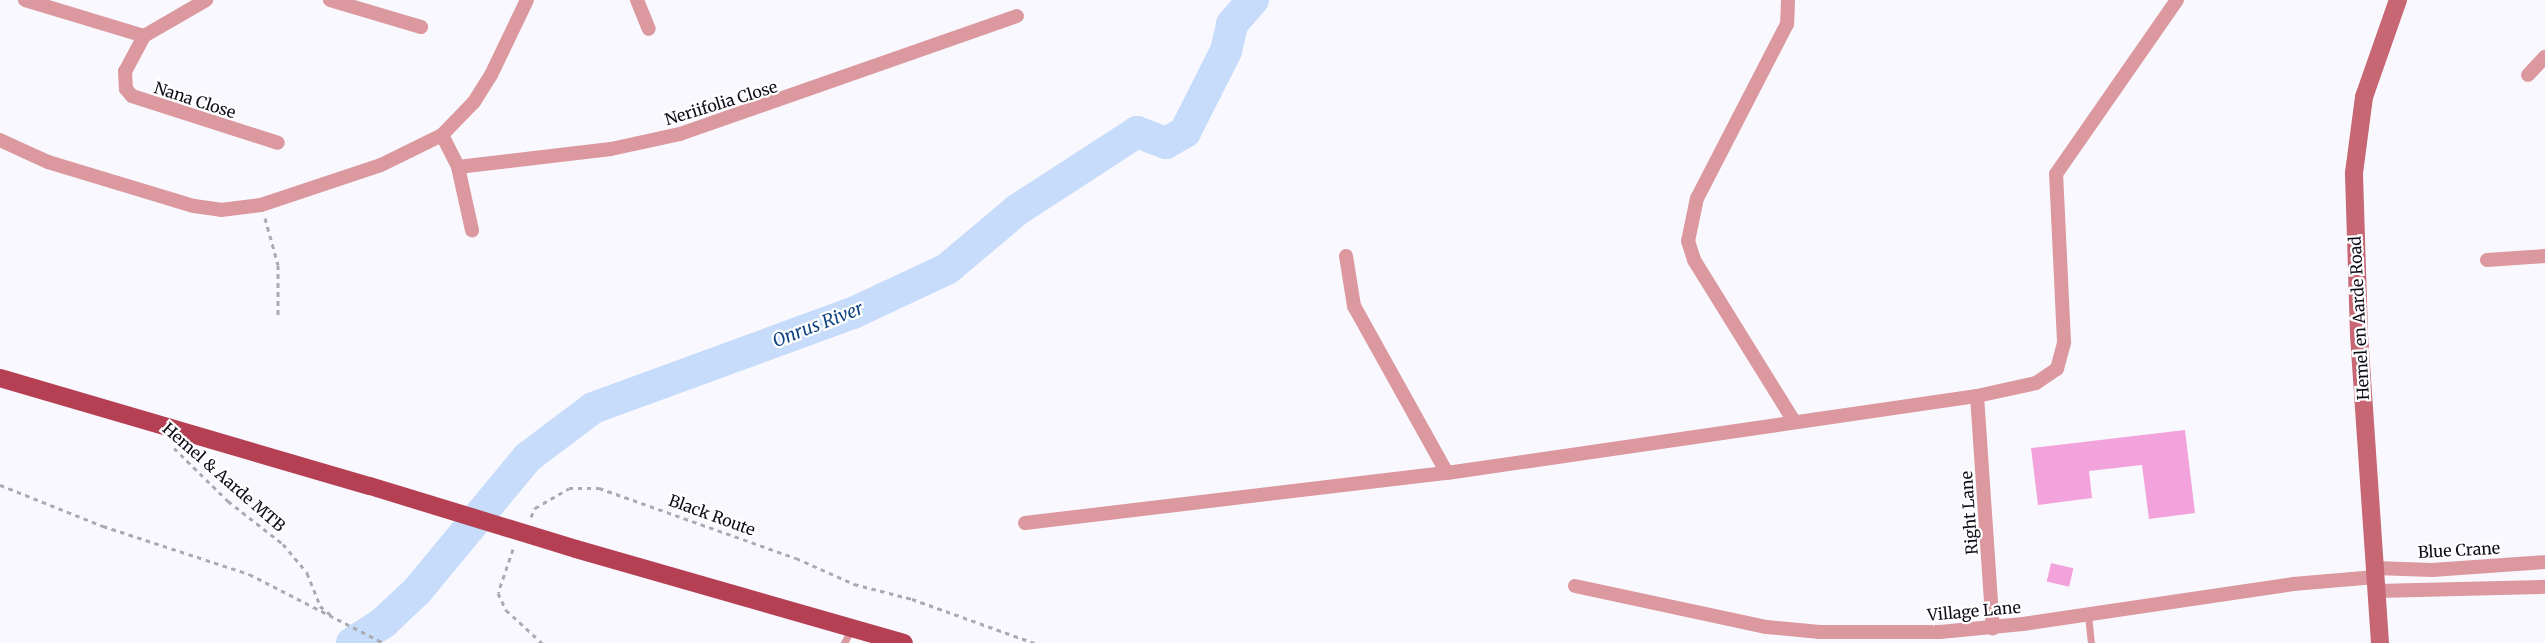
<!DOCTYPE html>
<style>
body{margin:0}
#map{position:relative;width:2545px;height:643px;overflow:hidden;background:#f9f8ff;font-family:Merriweather,serif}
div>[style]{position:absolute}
.river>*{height:32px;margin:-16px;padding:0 16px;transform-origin:16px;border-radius:16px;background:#c6dcfa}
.building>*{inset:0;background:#f3a3db;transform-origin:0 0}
.path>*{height:3px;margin-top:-1.5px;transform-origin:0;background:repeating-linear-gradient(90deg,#aba9b1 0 4.5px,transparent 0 9px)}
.service>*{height:7px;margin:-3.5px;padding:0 3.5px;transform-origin:3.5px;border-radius:3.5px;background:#db989e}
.minor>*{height:14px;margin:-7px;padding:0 7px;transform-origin:7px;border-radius:7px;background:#db989e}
.secondary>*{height:18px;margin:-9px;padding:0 9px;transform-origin:9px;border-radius:9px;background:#c66773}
.primary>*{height:18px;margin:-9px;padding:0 9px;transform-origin:9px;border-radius:9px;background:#b54054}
.primary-bridge>*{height:18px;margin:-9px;padding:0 9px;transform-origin:9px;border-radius:9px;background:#b54054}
span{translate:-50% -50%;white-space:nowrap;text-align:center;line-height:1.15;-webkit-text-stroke:4.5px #fff;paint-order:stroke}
.street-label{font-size:16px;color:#0f0c17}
.water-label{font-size:18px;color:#114483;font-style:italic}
</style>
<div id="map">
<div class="river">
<i style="left:352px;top:643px;width:38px;rotate:-33deg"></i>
<i style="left:384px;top:622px;width:45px;rotate:-43.2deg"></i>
<i style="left:417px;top:591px;width:174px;rotate:-50.4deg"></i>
<i style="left:528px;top:457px;width:81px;rotate:-37deg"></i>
<i style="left:593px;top:408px;width:277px;rotate:-20.1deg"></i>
<i style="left:853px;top:313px;width:104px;rotate:-25.1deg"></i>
<i style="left:947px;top:269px;width:92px;rotate:-40.1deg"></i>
<i style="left:1017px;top:210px;width:143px;rotate:-33deg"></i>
<i style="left:1137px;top:132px;width:31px;rotate:21deg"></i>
<i style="left:1166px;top:143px;width:22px;rotate:-30deg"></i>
<i style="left:1185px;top:132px;width:91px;rotate:-63.2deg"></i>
<i style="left:1226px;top:51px;width:28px;rotate:-77deg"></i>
<i style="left:1232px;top:24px;width:32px;rotate:-49deg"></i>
</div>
<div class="building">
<i style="clip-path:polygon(2185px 430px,2195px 513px,2149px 519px,2142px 465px,2089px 471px,2092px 498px,2038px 505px,2031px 448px)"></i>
<i style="left:2051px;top:563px;width:23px;height:19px;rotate:13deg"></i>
</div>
<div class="path">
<i style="left:265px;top:218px;width:49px;rotate:74.5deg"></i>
<i style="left:278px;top:265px;width:52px;rotate:90deg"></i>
<i style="left:174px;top:448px;width:76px;rotate:44.5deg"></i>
<i style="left:228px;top:501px;width:70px;rotate:38deg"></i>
<i style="left:283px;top:544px;width:38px;rotate:50deg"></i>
<i style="left:307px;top:573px;width:35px;rotate:68deg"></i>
<i style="left:320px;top:606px;width:14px;rotate:39deg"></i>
<i style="left:0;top:485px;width:111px;rotate:21.7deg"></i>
<i style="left:103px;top:526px;width:154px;rotate:18.2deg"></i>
<i style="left:249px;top:574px;width:152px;rotate:27.1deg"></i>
<i style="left:531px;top:517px;width:10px;rotate:-66deg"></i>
<i style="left:535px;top:508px;width:39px;rotate:-30deg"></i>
<i style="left:569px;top:488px;width:30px"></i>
<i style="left:599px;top:488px;width:209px;rotate:19.6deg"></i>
<i style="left:796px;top:558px;width:64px;rotate:24.1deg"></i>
<i style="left:854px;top:584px;width:60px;rotate:14.5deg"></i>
<i style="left:912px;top:599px;width:130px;rotate:19.8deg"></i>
<i style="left:513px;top:549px;width:46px;rotate:108.8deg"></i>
<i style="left:498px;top:593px;width:19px;rotate:65deg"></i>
<i style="left:506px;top:610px;width:49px;rotate:42.5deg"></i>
</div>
<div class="service">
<i style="left:2088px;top:615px;width:28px;rotate:84deg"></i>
<i style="left:844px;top:643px;width:15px;rotate:-62deg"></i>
</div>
<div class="minor">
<i style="left:25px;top:0;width:124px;rotate:16.8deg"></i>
<i style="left:144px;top:36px;width:72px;rotate:-30.1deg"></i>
<i style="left:330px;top:0;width:95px;rotate:16.5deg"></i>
<i style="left:637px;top:0;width:31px;rotate:68deg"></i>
<i style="left:1788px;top:0;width:24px;rotate:92deg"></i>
<i style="left:1787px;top:24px;width:196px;rotate:117.3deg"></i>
<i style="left:1697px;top:198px;width:44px;rotate:101.8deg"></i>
<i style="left:1688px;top:241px;width:20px;rotate:72deg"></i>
<i style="left:1694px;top:260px;width:190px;rotate:58.2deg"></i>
<i style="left:144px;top:36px;width:40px;rotate:118deg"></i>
<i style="left:125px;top:71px;width:18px;rotate:87deg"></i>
<i style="left:126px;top:89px;width:9px;rotate:49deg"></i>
<i style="left:132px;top:96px;width:153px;rotate:17.8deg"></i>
<i style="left:2528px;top:75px;width:25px;rotate:-47deg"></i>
<i style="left:442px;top:135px;width:36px;rotate:63deg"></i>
<i style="left:458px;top:167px;width:65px;rotate:77.5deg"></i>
<i style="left:0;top:140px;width:53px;rotate:24.6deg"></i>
<i style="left:48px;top:162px;width:152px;rotate:16.8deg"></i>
<i style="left:194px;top:206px;width:27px;rotate:8deg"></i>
<i style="left:221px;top:210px;width:40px;rotate:-7.1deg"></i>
<i style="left:261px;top:205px;width:126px;rotate:-18.4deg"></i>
<i style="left:381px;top:165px;width:68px;rotate:-26.2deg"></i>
<i style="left:442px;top:135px;width:46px;rotate:-45.9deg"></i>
<i style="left:474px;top:102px;width:32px;rotate:-58deg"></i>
<i style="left:491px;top:75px;width:83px;rotate:-64.4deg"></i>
<i style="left:458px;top:167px;width:154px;rotate:-6.7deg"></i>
<i style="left:611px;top:149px;width:71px;rotate:-12.3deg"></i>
<i style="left:680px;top:134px;width:357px;rotate:-19.3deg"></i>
<i style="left:1346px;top:256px;width:51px;rotate:80.9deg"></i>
<i style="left:1354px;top:306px;width:191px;rotate:60.9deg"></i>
<i style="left:1447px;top:473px;width:536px;rotate:-8.27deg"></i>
<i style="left:1977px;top:396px;width:60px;rotate:-12.4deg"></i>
<i style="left:2036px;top:383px;width:25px;rotate:-34deg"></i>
<i style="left:2057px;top:369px;width:28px;rotate:-75deg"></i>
<i style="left:2064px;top:342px;width:168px;rotate:-92.7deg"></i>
<i style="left:2056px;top:174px;width:212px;rotate:-55.2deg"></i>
<i style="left:2487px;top:260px;width:58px;rotate:-3.9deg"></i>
<i style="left:1977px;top:396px;width:233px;rotate:86.1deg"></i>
<i style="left:1025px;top:523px;width:425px;rotate:-6.8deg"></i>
<i style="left:2375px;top:568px;width:57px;rotate:2deg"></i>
<i style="left:2432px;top:570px;width:113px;rotate:-4deg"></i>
<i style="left:1575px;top:586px;width:196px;rotate:12.1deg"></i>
<i style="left:1767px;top:627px;width:53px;rotate:5.4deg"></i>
<i style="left:1820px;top:632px;width:120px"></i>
<i style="left:1940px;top:632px;width:83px;rotate:-5.5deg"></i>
<i style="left:2023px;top:624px;width:273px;rotate:-8.4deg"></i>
<i style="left:2293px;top:584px;width:83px;rotate:-4.8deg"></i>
<i style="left:2376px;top:591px;width:169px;rotate:-1.4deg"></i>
</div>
<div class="secondary">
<i style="left:2380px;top:643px;width:310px;rotate:-93.9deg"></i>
<i style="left:2359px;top:334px;width:161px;rotate:-91.8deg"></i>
<i style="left:2354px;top:173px;width:77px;rotate:-82.5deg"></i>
<i style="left:2364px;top:97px;width:103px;rotate:-70.7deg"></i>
</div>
<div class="primary">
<i style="left:0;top:378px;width:385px;rotate:16.3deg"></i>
<i style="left:576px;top:549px;width:341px;rotate:16deg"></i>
</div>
<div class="primary-bridge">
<i style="left:370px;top:486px;width:215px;rotate:17deg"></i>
</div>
<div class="street-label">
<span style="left:195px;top:100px;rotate:18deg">Nana Close</span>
<span style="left:721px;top:103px;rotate:-17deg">Neriifolia Close</span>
<span style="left:2359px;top:318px;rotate:-93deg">Hemel en Aarde Road</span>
<span style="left:224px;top:477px;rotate:41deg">Hemel &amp; Aarde MTB</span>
<span style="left:1969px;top:513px;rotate:-94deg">Right Lane</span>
<span style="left:712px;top:515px;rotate:20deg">Black Route</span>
<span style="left:2459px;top:550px;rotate:-3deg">Blue Crane</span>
<span style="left:1974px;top:611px;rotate:-5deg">Village Lane</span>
</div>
<div class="water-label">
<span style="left:818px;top:325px;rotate:-21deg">Onrus River</span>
</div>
</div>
